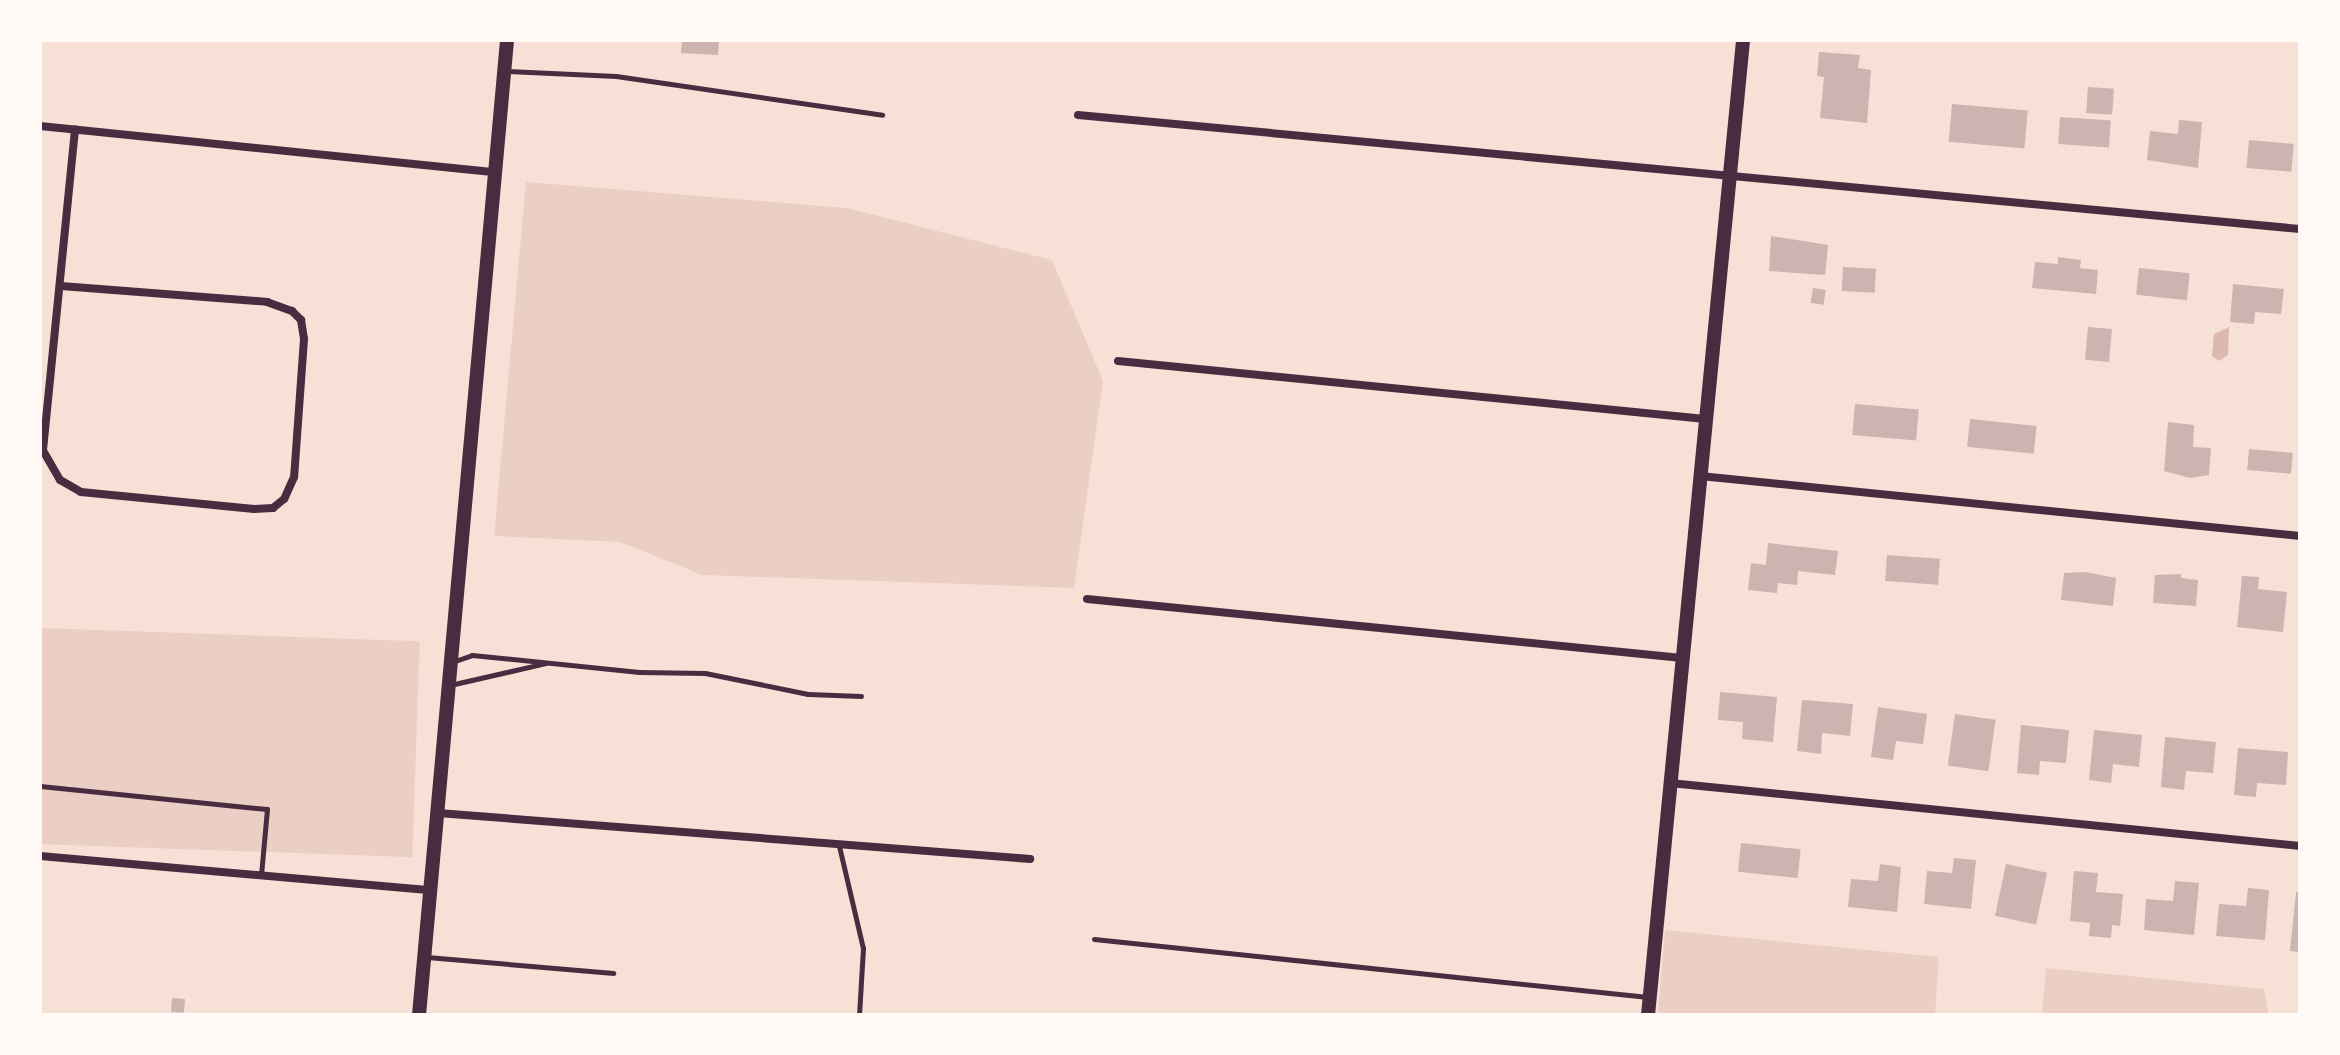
<!DOCTYPE html>
<style>
body{margin:0}
#map{position:relative;width:2340px;height:1055px;overflow:hidden;background:#f7e1d7;font-family:Rubik,sans-serif}
div>[style]{position:absolute}
.green>*{inset:0;background:#ebcfc5;transform-origin:0 0}
.water>*{inset:0;background:#dcb8b0}
.building>*{inset:0;background:#ccb4b1;transform-origin:0 0}
.service>*{height:5px;margin:-2.5px;padding:0 2.5px;transform-origin:2.5px;border-radius:2.5px;background:#4a2c40}
.minor>*{height:8px;margin:-4px;padding:0 4px;transform-origin:4px;border-radius:4px;background:#4a2c40}
.tertiary>*{height:14px;margin:-7px;padding:0 7px;transform-origin:7px;border-radius:7px;background:#4a2c40}
span{translate:-50% -50%;white-space:nowrap;text-align:center;line-height:1.15;-webkit-text-stroke:7px #fffaf5;paint-order:stroke}
.frame{position:absolute;inset:0;border:42px solid #fffaf5;pointer-events:none}
</style>
<div id="map">
<div class="green">
<i style="clip-path:polygon(526px 182px,847px 208px,1052px 260px,1103px 381px,1074px 588px,702px 575px,620px 542px,494px 536px)"></i>
<i style="left:40px;top:628px;width:380px;height:216px;rotate:2deg"></i>
<i style="clip-path:polygon(1665px 930px,1939px 957px,1935px 1015px,1658px 1015px)"></i>
<i style="clip-path:polygon(2046px 968px,2264px 989px,2269px 1015px,2042px 1015px)"></i>
</div>
<div class="water">
<i style="clip-path:polygon(2229px 327px,2228px 355px,2219px 361px,2212px 356px,2214px 334px)"></i>
</div>
<div class="building">
<i style="clip-path:polygon(682px 40px,719px 40px,718px 55px,681px 53px)"></i>
<i style="clip-path:polygon(1819px 52px,1860px 55px,1858px 68px,1871px 70px,1867px 123px,1820px 118px,1824px 77px,1817px 76px)"></i>
<i style="left:2088px;top:87px;width:26px;height:26px;rotate:4deg"></i>
<i style="left:1952px;top:104px;width:76px;height:38px;rotate:5deg"></i>
<i style="left:2060px;top:117px;width:51px;height:27px;rotate:4deg"></i>
<i style="clip-path:polygon(2179px 120px,2202px 122px,2198px 168px,2147px 160px,2150px 131px,2178px 134px)"></i>
<i style="left:2249px;top:140px;width:45px;height:28px;rotate:5deg"></i>
<i style="clip-path:polygon(1771px 236px,1828px 245px,1825px 275px,1769px 271px)"></i>
<i style="clip-path:polygon(2058px 257px,2081px 260px,2080px 268px,2098px 270px,2096px 294px,2032px 288px,2035px 262px,2058px 264px)"></i>
<i style="left:1843px;top:267px;width:33px;height:24px;rotate:3deg"></i>
<i style="left:2139px;top:268px;width:51px;height:27px;rotate:6deg"></i>
<i style="clip-path:polygon(2233px 284px,2284px 289px,2281px 314px,2255px 312px,2254px 324px,2230px 322px)"></i>
<i style="left:1813px;top:288px;width:13px;height:15px;rotate:9deg"></i>
<i style="left:2088px;top:327px;width:24px;height:33px;rotate:5deg"></i>
<i style="left:1855px;top:404px;width:64px;height:31px;rotate:5deg"></i>
<i style="left:1970px;top:419px;width:67px;height:28px;rotate:6deg"></i>
<i style="clip-path:polygon(2168px 422px,2194px 425px,2193px 447px,2211px 448px,2209px 475px,2190px 478px,2164px 471px)"></i>
<i style="left:2249px;top:449px;width:44px;height:21px;rotate:5deg"></i>
<i style="clip-path:polygon(1768px 543px,1838px 551px,1835px 575px,1798px 571px,1797px 585px,1778px 583px,1777px 593px,1748px 590px,1751px 563px,1766px 565px)"></i>
<i style="left:1887px;top:555px;width:53px;height:26px;rotate:4deg"></i>
<i style="clip-path:polygon(2085px 572px,2116px 578px,2113px 606px,2061px 600px,2064px 573px)"></i>
<i style="clip-path:polygon(2181px 574px,2181px 578px,2198px 580px,2196px 606px,2153px 603px,2155px 575px)"></i>
<i style="clip-path:polygon(2242px 576px,2259px 577px,2258px 589px,2287px 592px,2283px 632px,2237px 627px)"></i>
<i style="clip-path:polygon(1720px 692px,1777px 697px,1773px 742px,1742px 739px,1743px 722px,1718px 720px)"></i>
<i style="clip-path:polygon(1802px 700px,1853px 704px,1850px 736px,1822px 733px,1821px 754px,1797px 751px)"></i>
<i style="clip-path:polygon(1878px 707px,1927px 714px,1923px 744px,1896px 741px,1893px 760px,1871px 757px)"></i>
<i style="left:1955px;top:714px;width:41px;height:52px;rotate:8deg"></i>
<i style="clip-path:polygon(2021px 725px,2069px 730px,2066px 763px,2040px 761px,2039px 775px,2017px 773px)"></i>
<i style="clip-path:polygon(2094px 730px,2142px 735px,2139px 767px,2113px 764px,2111px 783px,2089px 780px)"></i>
<i style="clip-path:polygon(2165px 737px,2216px 742px,2213px 773px,2186px 771px,2184px 790px,2161px 787px)"></i>
<i style="clip-path:polygon(2238px 748px,2288px 752px,2286px 785px,2257px 783px,2256px 797px,2234px 795px)"></i>
<i style="left:1741px;top:843px;width:60px;height:29px;rotate:6deg"></i>
<i style="clip-path:polygon(1954px 858px,1976px 860px,1971px 909px,1924px 904px,1927px 871px,1952px 873px)"></i>
<i style="clip-path:polygon(1880px 864px,1901px 867px,1897px 912px,1848px 907px,1851px 879px,1878px 881px)"></i>
<i style="left:2006px;top:864px;width:42px;height:53px;rotate:12deg"></i>
<i style="clip-path:polygon(2074px 871px,2098px 873px,2096px 892px,2123px 894px,2120px 926px,2112px 925px,2111px 938px,2089px 936px,2090px 923px,2070px 921px)"></i>
<i style="clip-path:polygon(2175px 881px,2199px 883px,2194px 935px,2144px 930px,2146px 899px,2173px 901px)"></i>
<i style="clip-path:polygon(2248px 888px,2269px 890px,2265px 940px,2216px 936px,2219px 904px,2246px 906px)"></i>
<i style="clip-path:polygon(2296px 892px,2300px 893px,2300px 952px,2290px 951px)"></i>
<i style="left:172px;top:998px;width:13px;height:14px;rotate:4deg"></i>
</div>
<div class="service">
<i style="left:505px;top:71px;width:111px;rotate:2.6deg"></i>
<i style="left:616px;top:76px;width:269px;rotate:8.3deg"></i>
<i style="left:455px;top:661px;width:18px;rotate:-19deg"></i>
<i style="left:472px;top:655px;width:168px;rotate:5.8deg"></i>
<i style="left:639px;top:672px;width:66px;rotate:0.9deg"></i>
<i style="left:705px;top:673px;width:105px;rotate:11.5deg"></i>
<i style="left:808px;top:694px;width:53px;rotate:2.2deg"></i>
<i style="left:450px;top:685px;width:98px;rotate:-12.9deg"></i>
<i style="left:40px;top:786px;width:228px;rotate:5.8deg"></i>
<i style="left:267px;top:809px;width:66px;rotate:95.2deg"></i>
<i style="left:839px;top:846px;width:105px;rotate:76.8deg"></i>
<i style="left:863px;top:948px;width:67px;rotate:93.4deg"></i>
<i style="left:1094px;top:939px;width:557px;rotate:5.98deg"></i>
<i style="left:427px;top:957px;width:187px;rotate:4.9deg"></i>
</div>
<div class="minor">
<i style="left:1078px;top:115px;width:1227px;rotate:5.33deg"></i>
<i style="left:40px;top:126px;width:457px;rotate:5.8deg"></i>
<i style="left:61px;top:286px;width:207px;rotate:4.4deg"></i>
<i style="left:267px;top:302px;width:27px;rotate:20deg"></i>
<i style="left:292px;top:311px;width:13px;rotate:45deg"></i>
<i style="left:301px;top:320px;width:19px;rotate:81deg"></i>
<i style="left:304px;top:339px;width:138px;rotate:94.1deg"></i>
<i style="left:294px;top:477px;width:24px;rotate:114deg"></i>
<i style="left:284px;top:499px;width:14px;rotate:141deg"></i>
<i style="left:273px;top:508px;width:19px;rotate:177deg"></i>
<i style="left:254px;top:509px;width:174px;rotate:-174.4deg"></i>
<i style="left:81px;top:492px;width:24px;rotate:-150deg"></i>
<i style="left:60px;top:480px;width:34px;rotate:-120deg"></i>
<i style="left:43px;top:450px;width:322px;rotate:-84.3deg"></i>
<i style="left:1118px;top:361px;width:590px;rotate:5.64deg"></i>
<i style="left:1700px;top:476px;width:603px;rotate:5.71deg"></i>
<i style="left:1087px;top:599px;width:598px;rotate:5.66deg"></i>
<i style="left:1670px;top:783px;width:633px;rotate:5.71deg"></i>
<i style="left:438px;top:813px;width:594px;rotate:4.44deg"></i>
<i style="left:40px;top:856px;width:392px;rotate:5deg"></i>
</div>
<div class="tertiary">
<i style="left:419px;top:1015px;width:979px;rotate:-84.84deg"></i>
<i style="left:1648px;top:1015px;width:980px;rotate:-84.43deg"></i>
</div>
<div class="frame"></div>
</div>
